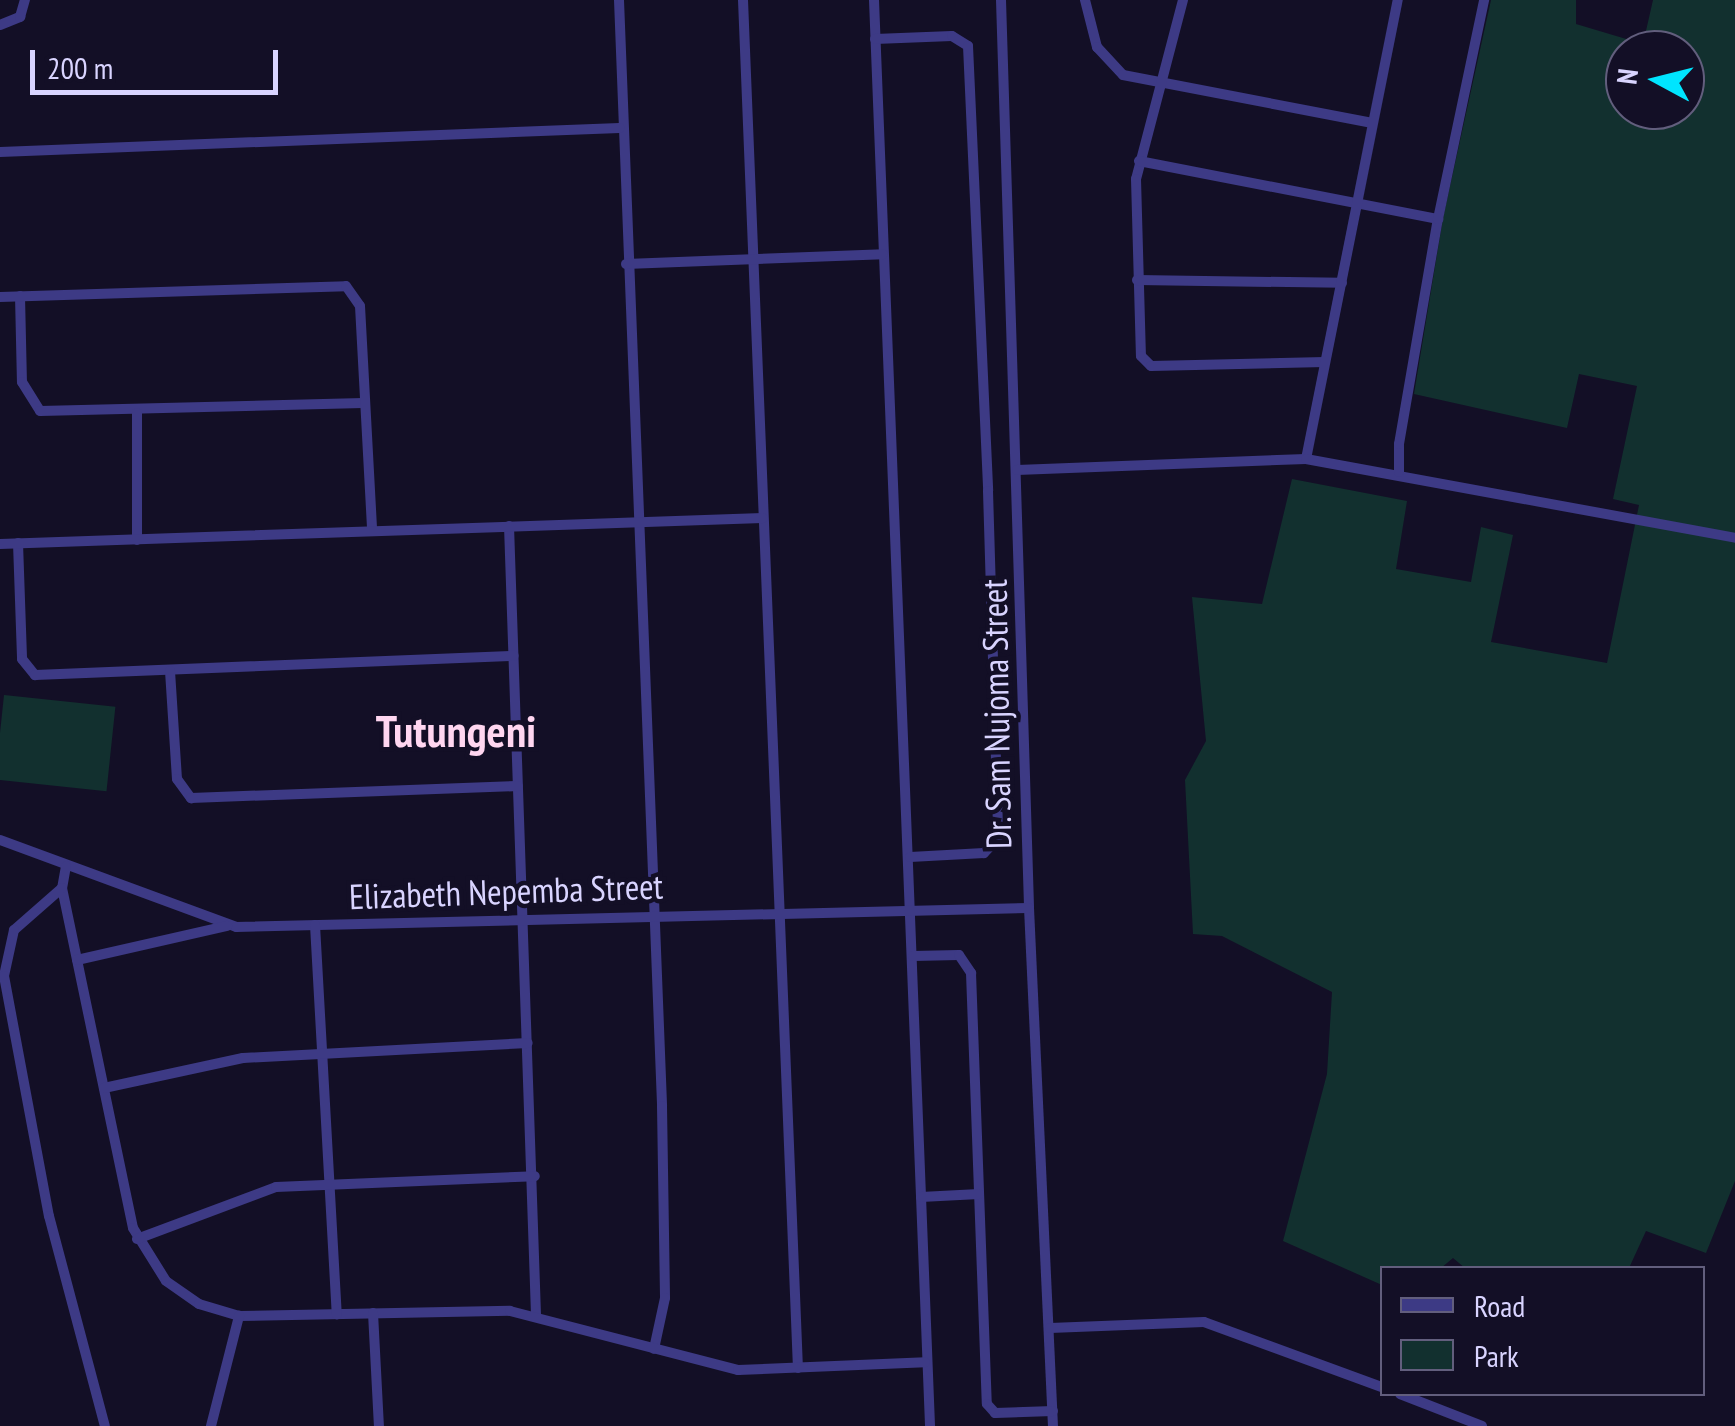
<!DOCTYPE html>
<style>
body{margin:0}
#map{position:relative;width:1735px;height:1426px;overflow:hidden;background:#130f26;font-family:"PT Sans Narrow",sans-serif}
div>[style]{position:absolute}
.green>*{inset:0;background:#12302f;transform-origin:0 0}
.minor>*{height:10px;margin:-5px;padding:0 5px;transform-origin:5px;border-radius:5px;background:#3d3a85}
span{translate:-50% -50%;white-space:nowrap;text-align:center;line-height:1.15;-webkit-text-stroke:9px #130f26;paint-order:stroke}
.street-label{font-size:35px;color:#d9d4ff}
.district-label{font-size:45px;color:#ffd6f0;font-weight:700}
.legend{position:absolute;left:1380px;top:1266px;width:325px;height:130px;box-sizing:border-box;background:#130f26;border:2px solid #625e7d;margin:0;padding:12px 18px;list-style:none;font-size:30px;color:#d9d4ff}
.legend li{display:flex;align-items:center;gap:20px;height:50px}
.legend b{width:50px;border:2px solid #625e7d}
.north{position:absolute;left:1605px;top:30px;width:100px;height:100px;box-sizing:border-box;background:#130f26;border:2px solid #625e7d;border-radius:50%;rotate:277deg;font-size:28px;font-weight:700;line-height:40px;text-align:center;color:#d9d4ff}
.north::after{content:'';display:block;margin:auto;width:35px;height:45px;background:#00e5ff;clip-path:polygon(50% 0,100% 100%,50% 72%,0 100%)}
.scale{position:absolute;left:30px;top:50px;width:248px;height:45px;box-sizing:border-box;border:5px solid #d9d4ff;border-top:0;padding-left:12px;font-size:30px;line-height:35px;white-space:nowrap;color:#d9d4ff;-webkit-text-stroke:8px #130f26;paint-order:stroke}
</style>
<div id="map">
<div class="green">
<i style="clip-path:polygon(evenodd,1491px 0,1576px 0,1576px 24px,1643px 44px,1653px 0,1735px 0,1735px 1181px,1706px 1253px,1646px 1231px,1629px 1268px,1465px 1268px,1453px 1258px,1441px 1268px,1382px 1268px,1382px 1285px,1283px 1241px,1327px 1074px,1332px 992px,1222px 936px,1193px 934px,1185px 780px,1206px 741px,1192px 597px,1262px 604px,1292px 479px,1407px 501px,1396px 569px,1471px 582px,1481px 527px,1513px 535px,1491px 642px,1607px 663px,1639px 505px,1613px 499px,1637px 386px,1579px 374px,1567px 428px,1414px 394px,1443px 218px,1491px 0,1625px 50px,1685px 50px,1685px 110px,1625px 110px,1625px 50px)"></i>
<i style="left:4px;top:695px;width:112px;height:85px;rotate:6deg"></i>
</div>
<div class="minor">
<i style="left:619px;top:0;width:1107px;rotate:87.77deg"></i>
<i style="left:662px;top:1106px;width:192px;rotate:89.1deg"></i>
<i style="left:665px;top:1298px;width:52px;rotate:102.2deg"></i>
<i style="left:743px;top:0;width:1369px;rotate:87.7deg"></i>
<i style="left:874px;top:0;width:1427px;rotate:87.75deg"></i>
<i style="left:1001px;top:0;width:908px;rotate:88.23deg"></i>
<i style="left:1029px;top:908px;width:519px;rotate:87.35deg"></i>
<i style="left:1085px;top:0;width:49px;rotate:75.7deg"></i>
<i style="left:1097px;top:47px;width:38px;rotate:47deg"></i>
<i style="left:1123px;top:75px;width:254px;rotate:10.9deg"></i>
<i style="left:1183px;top:0;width:185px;rotate:104.7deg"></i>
<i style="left:1136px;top:179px;width:177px;rotate:88.4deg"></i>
<i style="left:1141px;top:356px;width:14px;rotate:45deg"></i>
<i style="left:1151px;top:366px;width:174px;rotate:-1.3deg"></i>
<i style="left:0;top:25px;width:22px;rotate:-22deg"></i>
<i style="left:20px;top:17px;width:18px;rotate:-74deg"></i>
<i style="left:875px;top:39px;width:77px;rotate:-2.2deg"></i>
<i style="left:952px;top:36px;width:19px;rotate:32deg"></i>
<i style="left:968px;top:46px;width:445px;rotate:87.4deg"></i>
<i style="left:988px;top:491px;width:347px;rotate:88.3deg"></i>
<i style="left:998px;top:838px;width:21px;rotate:133deg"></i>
<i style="left:984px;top:853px;width:74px;rotate:176.9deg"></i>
<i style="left:0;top:152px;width:620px;rotate:-2.22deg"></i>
<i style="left:1139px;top:161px;width:305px;rotate:11deg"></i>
<i style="left:626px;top:264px;width:257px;rotate:-2.2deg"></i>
<i style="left:1137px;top:280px;width:205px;rotate:0.8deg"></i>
<i style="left:20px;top:296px;width:86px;rotate:88.7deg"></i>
<i style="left:22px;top:382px;width:34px;rotate:58deg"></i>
<i style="left:40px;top:411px;width:323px;rotate:-1.4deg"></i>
<i style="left:0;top:297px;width:346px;rotate:-1.8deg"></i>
<i style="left:346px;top:286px;width:24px;rotate:55deg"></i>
<i style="left:360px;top:306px;width:223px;rotate:86.9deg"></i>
<i style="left:137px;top:413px;width:127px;rotate:90deg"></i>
<i style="left:1306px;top:459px;width:468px;rotate:-78.7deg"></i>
<i style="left:1017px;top:470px;width:289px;rotate:-2.2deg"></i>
<i style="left:1306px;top:459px;width:436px;rotate:10.4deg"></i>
<i style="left:1399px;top:472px;width:28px;rotate:-90deg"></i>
<i style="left:1399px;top:444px;width:228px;rotate:-80.2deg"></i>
<i style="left:1438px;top:219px;width:224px;rotate:-78.1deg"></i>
<i style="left:509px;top:526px;width:790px;rotate:88.04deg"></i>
<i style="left:18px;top:543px;width:116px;rotate:88deg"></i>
<i style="left:22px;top:659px;width:21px;rotate:51deg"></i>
<i style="left:35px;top:675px;width:479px;rotate:-2.3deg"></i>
<i style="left:0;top:544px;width:763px;rotate:-1.95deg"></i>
<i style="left:170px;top:671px;width:108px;rotate:86.3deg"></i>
<i style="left:177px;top:779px;width:24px;rotate:54deg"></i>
<i style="left:191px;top:798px;width:327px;rotate:-2.1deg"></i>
<i style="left:0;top:840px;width:252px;rotate:20.2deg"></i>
<i style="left:236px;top:927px;width:793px;rotate:-1.37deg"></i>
<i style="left:66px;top:866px;width:22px;rotate:100deg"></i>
<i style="left:62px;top:888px;width:347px;rotate:78.2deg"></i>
<i style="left:133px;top:1228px;width:62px;rotate:58.1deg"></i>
<i style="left:166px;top:1281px;width:40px;rotate:34.9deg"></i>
<i style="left:199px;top:1304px;width:42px;rotate:16.7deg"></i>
<i style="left:239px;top:1316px;width:271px;rotate:-1.1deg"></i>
<i style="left:510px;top:1311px;width:236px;rotate:14.5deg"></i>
<i style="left:738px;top:1370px;width:187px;rotate:-2.4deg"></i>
<i style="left:62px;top:888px;width:64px;rotate:138.8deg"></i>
<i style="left:14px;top:930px;width:47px;rotate:102.3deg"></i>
<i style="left:4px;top:976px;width:244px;rotate:79.4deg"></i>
<i style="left:49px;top:1216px;width:217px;rotate:75.1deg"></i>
<i style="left:315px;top:925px;width:390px;rotate:86.8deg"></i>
<i style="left:913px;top:956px;width:46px;rotate:-1.2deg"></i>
<i style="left:959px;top:955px;width:22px;rotate:56deg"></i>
<i style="left:971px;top:973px;width:431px;rotate:87.9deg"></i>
<i style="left:987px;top:1404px;width:12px;rotate:48deg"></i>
<i style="left:995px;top:1413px;width:58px;rotate:-2deg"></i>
<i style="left:77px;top:960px;width:154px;rotate:-12.8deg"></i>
<i style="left:104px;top:1088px;width:142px;rotate:-12.2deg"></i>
<i style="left:243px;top:1058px;width:285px;rotate:-3deg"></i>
<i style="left:921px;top:1197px;width:58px;rotate:-3deg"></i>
<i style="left:137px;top:1239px;width:148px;rotate:-20.5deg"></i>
<i style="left:276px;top:1187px;width:259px;rotate:-2.4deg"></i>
<i style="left:373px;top:1313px;width:113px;rotate:87deg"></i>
<i style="left:1050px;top:1328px;width:154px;rotate:-2.2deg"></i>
<i style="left:1204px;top:1322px;width:189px;rotate:20.1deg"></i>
<i style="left:1400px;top:1394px;width:88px;rotate:21.3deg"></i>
<i style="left:211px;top:1426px;width:114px;rotate:-75.7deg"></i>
</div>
<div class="street-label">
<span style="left:996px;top:714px;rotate:-91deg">Dr. Sam Nujoma Street</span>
<span style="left:506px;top:891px;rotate:-2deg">Elizabeth Nepemba Street</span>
</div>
<div class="district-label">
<span style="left:456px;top:731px">Tutungeni</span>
</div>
<ul class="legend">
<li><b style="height:12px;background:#3d3a85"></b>Road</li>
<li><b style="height:28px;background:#12302f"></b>Park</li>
</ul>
<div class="north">N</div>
<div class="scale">200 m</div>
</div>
